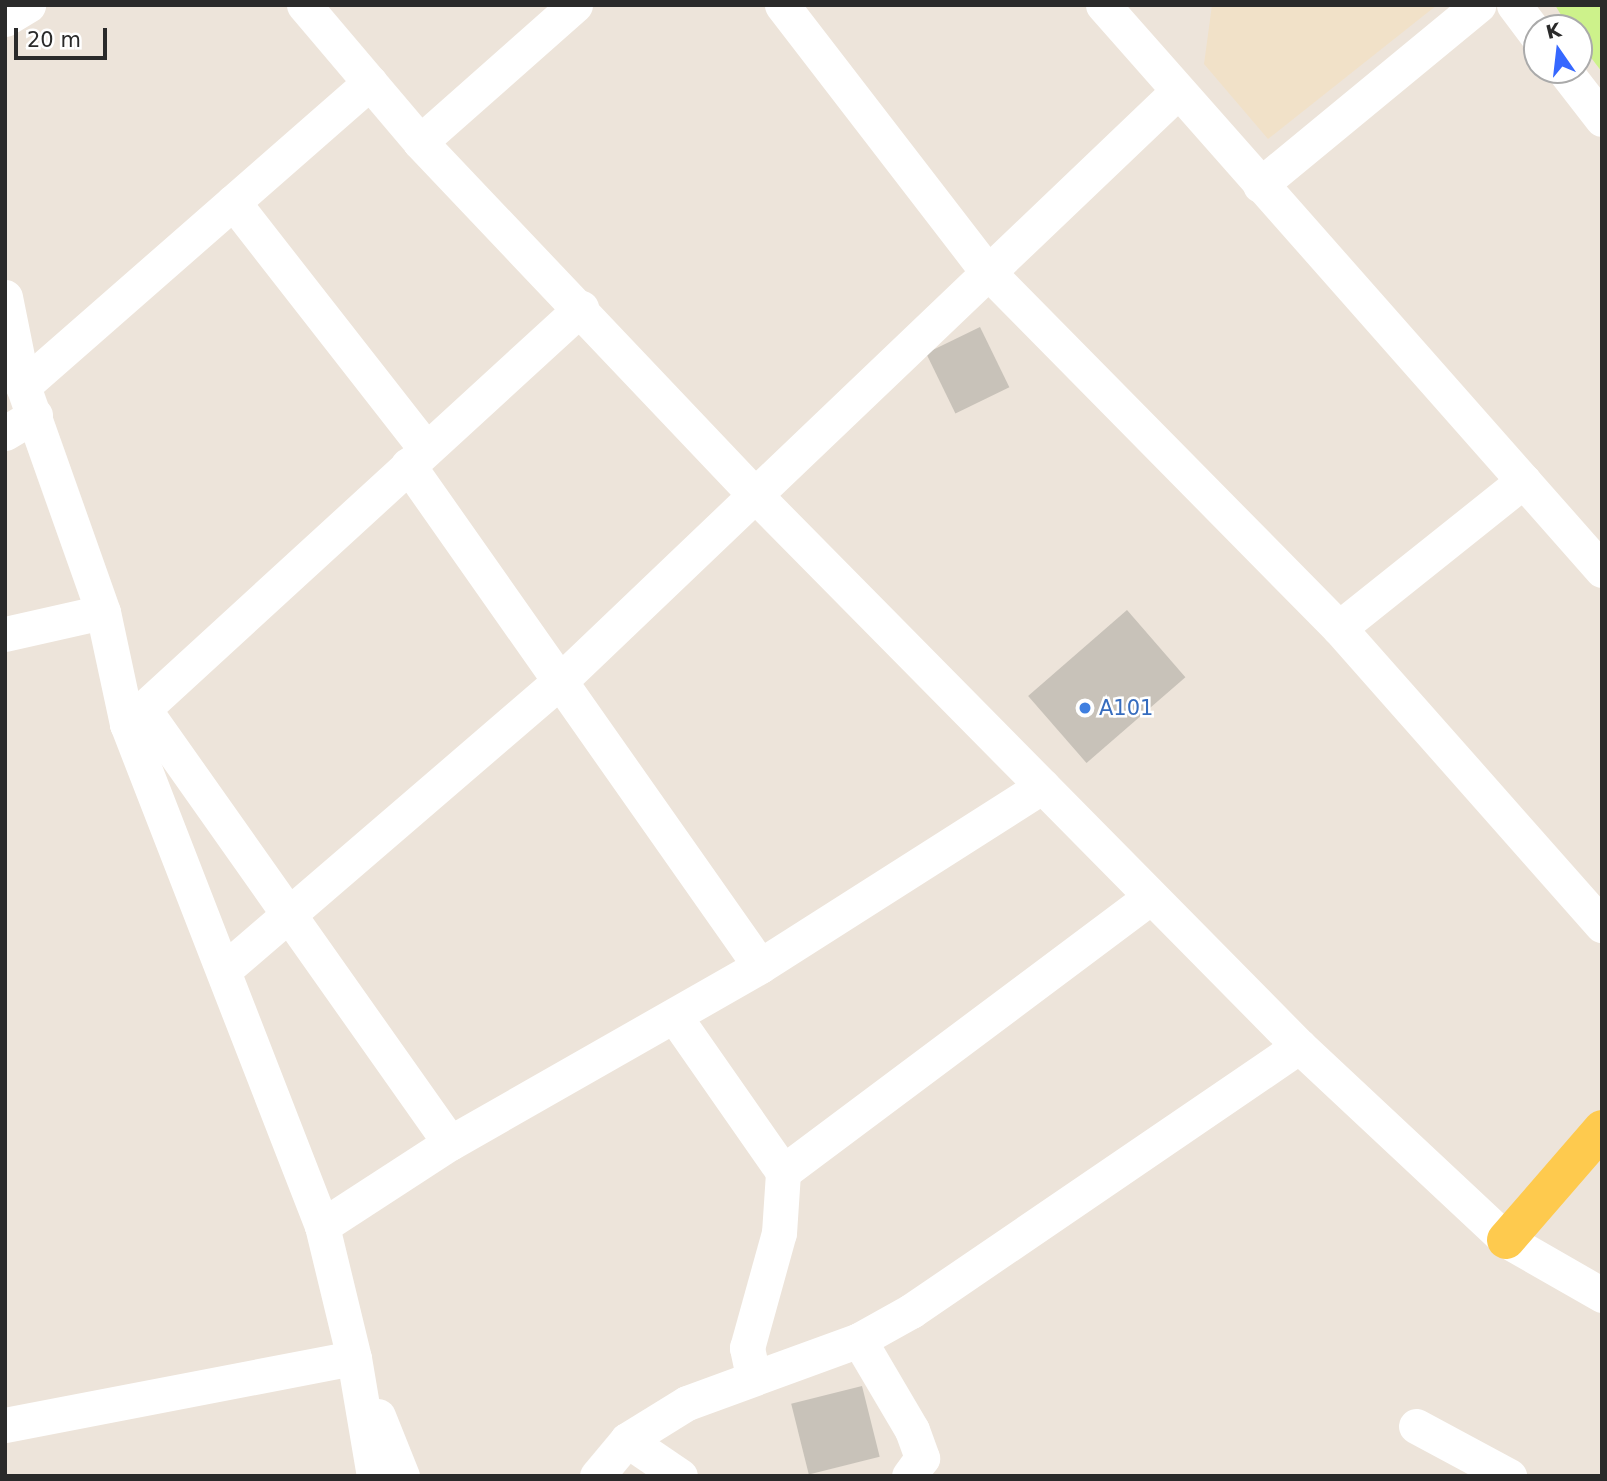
<!DOCTYPE html>
<style>
body{margin:0}
#map{position:relative;width:1607px;height:1481px;overflow:hidden;background:#ede4da;font-family:"DejaVu Sans",sans-serif}
div>[style]{position:absolute}
.education>*{inset:0;background:#f1e1c8}
.pitch>*{inset:0;background:#cdf28b}
.building>*{inset:0;background:#c8c2b9;transform-origin:0 0}
.minor>*{height:35px;margin:-17.5px;padding:0 17.5px;transform-origin:17.5px;border-radius:17.5px;background:#fff}
.major>*{height:38px;margin:-19px;padding:0 19px;transform-origin:19px;border-radius:19px;background:#feca4e}
.dots>*{width:19px;height:19px;translate:-50% -50%;box-sizing:border-box;border:4px solid #fff;border-radius:50%}
span{translate:-50% -50%;white-space:nowrap;text-align:center;line-height:1.15;-webkit-text-stroke:5px #fff;paint-order:stroke}
.shop-label{font-size:21px;color:#366cbe}
.left{translate:0 -50%;text-align:left}
.frame{position:absolute;inset:0;border:7px solid #2a2a2a;pointer-events:none}
.north{position:absolute;left:1523px;top:14px;width:70px;height:70px;box-sizing:border-box;background:#fff;border:2px solid #aaa;border-radius:50%;rotate:346deg;font-size:19px;font-weight:700;line-height:28px;text-align:center;color:#2a2a2a}
.north::after{content:'';display:block;margin:auto;width:24px;height:32px;background:#3668ff;clip-path:polygon(50% 0,100% 100%,50% 72%,0 100%)}
.scale{position:absolute;left:14px;top:28px;width:93px;height:32px;box-sizing:border-box;border:4px solid #2a2a2a;border-top:0;padding-left:9px;font-size:21px;line-height:24px;white-space:nowrap;color:#2a2a2a;-webkit-text-stroke:5px #fff;paint-order:stroke}
</style>
<div id="map">
<div class="education">
<i style="clip-path:polygon(1212px 5px,1437px 5px,1268px 139px,1204px 64px)"></i>
</div>
<div class="pitch">
<i style="clip-path:polygon(1555px 5px,1602px 5px,1602px 72px,1579px 42px,1579px 28px,1569px 28px)"></i>
</div>
<div class="building">
<i style="left:980px;top:327px;width:67px;height:60px;rotate:64deg"></i>
<i style="left:1127px;top:610px;width:89px;height:131px;rotate:49deg"></i>
<i style="left:862px;top:1386px;width:73px;height:73px;rotate:76deg"></i>
</div>
<div class="minor">
<i style="left:304px;top:5px;width:180px;rotate:49.7deg"></i>
<i style="left:420px;top:142px;width:485px;rotate:46.5deg"></i>
<i style="left:754px;top:494px;width:776px;rotate:45.37deg"></i>
<i style="left:1299px;top:1046px;width:284px;rotate:43.1deg"></i>
<i style="left:1506px;top:1240px;width:111px;rotate:29.8deg"></i>
<i style="left:782px;top:5px;width:336px;rotate:52.4deg"></i>
<i style="left:987px;top:271px;width:501px;rotate:45.4deg"></i>
<i style="left:1339px;top:628px;width:397px;rotate:48.5deg"></i>
<i style="left:1103px;top:5px;width:754px;rotate:48.55deg"></i>
<i style="left:1514px;top:5px;width:38px;rotate:53deg"></i>
<i style="left:5px;top:19px;width:27px;rotate:-31deg"></i>
<i style="left:1564px;top:70px;width:62px;rotate:52.2deg"></i>
<i style="left:420px;top:142px;width:207px;rotate:-41.5deg"></i>
<i style="left:1260px;top:185px;width:283px;rotate:-39.5deg"></i>
<i style="left:233px;top:202px;width:313px;rotate:52deg"></i>
<i style="left:5px;top:297px;width:91px;rotate:78.6deg"></i>
<i style="left:23px;top:386px;width:240px;rotate:70.5deg"></i>
<i style="left:103px;top:612px;width:115px;rotate:77.9deg"></i>
<i style="left:127px;top:724px;width:539px;rotate:68.77deg"></i>
<i style="left:322px;top:1226px;width:136px;rotate:76.4deg"></i>
<i style="left:354px;top:1358px;width:120px;rotate:80.4deg"></i>
<i style="left:23px;top:386px;width:461px;rotate:-41.2deg"></i>
<i style="left:5px;top:433px;width:35px;rotate:-31deg"></i>
<i style="left:408px;top:465px;width:612px;rotate:54.91deg"></i>
<i style="left:1339px;top:628px;width:236px;rotate:-38.6deg"></i>
<i style="left:5px;top:634px;width:100px;rotate:-12.7deg"></i>
<i style="left:143px;top:708px;width:532px;rotate:54.79deg"></i>
<i style="left:127px;top:724px;width:616px;rotate:-42.5deg"></i>
<i style="left:224px;top:970px;width:443px;rotate:-40.7deg"></i>
<i style="left:560px;top:681px;width:853px;rotate:-43.67deg"></i>
<i style="left:675px;top:1017px;width:189px;rotate:55.1deg"></i>
<i style="left:783px;top:1172px;width:459px;rotate:-36.8deg"></i>
<i style="left:322px;top:1226px;width:153px;rotate:-33deg"></i>
<i style="left:450px;top:1143px;width:357px;rotate:-29.7deg"></i>
<i style="left:760px;top:966px;width:335px;rotate:-32.5deg"></i>
<i style="left:859px;top:1340px;width:104px;rotate:59.5deg"></i>
<i style="left:912px;top:1430px;width:30px;rotate:70deg"></i>
<i style="left:922px;top:1458px;width:22px;rotate:126deg"></i>
<i style="left:753px;top:1376px;width:29px;rotate:-102deg"></i>
<i style="left:747px;top:1348px;width:119px;rotate:-74.5deg"></i>
<i style="left:779px;top:1233px;width:61px;rotate:-86.2deg"></i>
<i style="left:378px;top:1416px;width:65px;rotate:68.2deg"></i>
<i style="left:5px;top:1425px;width:355px;rotate:-10.9deg"></i>
<i style="left:1416px;top:1426px;width:106px;rotate:28.3deg"></i>
<i style="left:627px;top:1440px;width:64px;rotate:34.2deg"></i>
<i style="left:597px;top:1476px;width:47px;rotate:-50.2deg"></i>
<i style="left:627px;top:1440px;width:70px;rotate:-31.7deg"></i>
<i style="left:687px;top:1403px;width:183px;rotate:-20.1deg"></i>
<i style="left:859px;top:1340px;width:60px;rotate:-29.1deg"></i>
<i style="left:911px;top:1311px;width:470px;rotate:-34.3deg"></i>
</div>
<div class="major">
<i style="left:1506px;top:1240px;width:147px;rotate:-49.1deg"></i>
</div>
<div class="dots">
<i style="left:1085px;top:708px;background:#3f7fe0"></i>
</div>
<div class="shop-label">
<span class="left" style="left:1099px;top:708px">A101</span>
</div>
<div class="frame"></div>
<div class="north">K</div>
<div class="scale">20 m</div>
</div>
